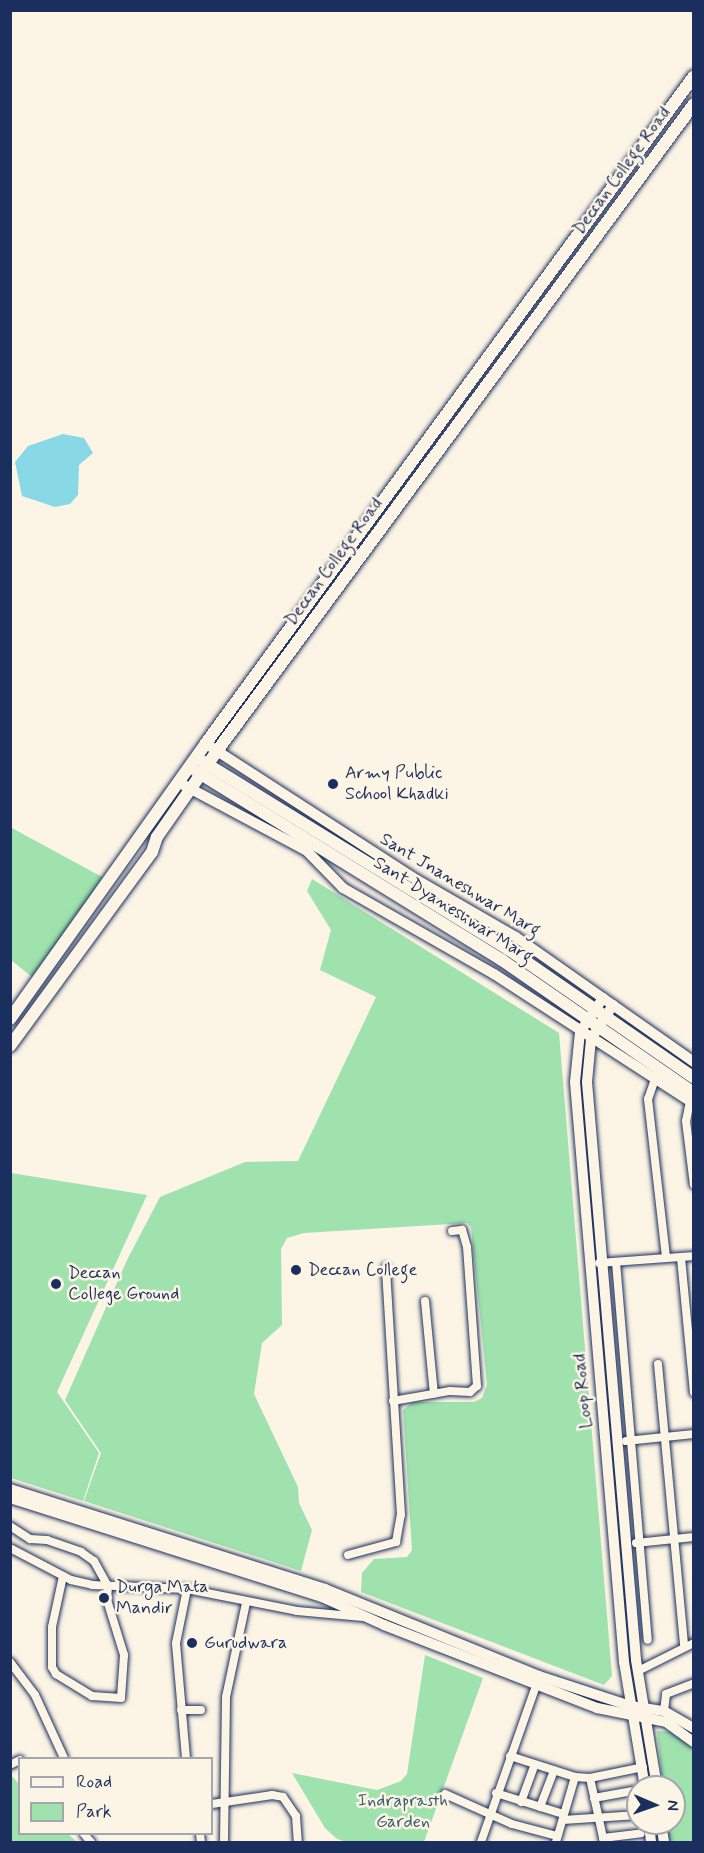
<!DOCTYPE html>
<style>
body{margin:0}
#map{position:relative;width:704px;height:1853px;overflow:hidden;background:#fcf5e5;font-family:Mynerve,sans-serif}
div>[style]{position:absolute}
.green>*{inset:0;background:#9fe2ad}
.water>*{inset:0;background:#89d8e6}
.roads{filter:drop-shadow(0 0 2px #1b2f5e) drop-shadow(0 0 2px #1b2f5e)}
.street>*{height:8px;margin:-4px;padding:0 4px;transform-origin:4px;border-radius:4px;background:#fcf5e5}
.secondary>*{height:10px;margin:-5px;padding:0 5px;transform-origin:5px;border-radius:5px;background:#fcf5e5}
.primary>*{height:12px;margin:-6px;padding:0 6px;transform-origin:6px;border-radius:6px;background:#fcf5e5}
.dots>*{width:16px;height:16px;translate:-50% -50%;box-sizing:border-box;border:3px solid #fcf5e5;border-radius:50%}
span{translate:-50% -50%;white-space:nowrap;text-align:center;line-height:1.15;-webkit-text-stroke:5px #fcf5e5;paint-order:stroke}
.street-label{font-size:18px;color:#1b2f5e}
.poi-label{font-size:18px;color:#1b2f5e}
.left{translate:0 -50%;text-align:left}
.park-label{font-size:18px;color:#3c5c72}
.frame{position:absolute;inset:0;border:12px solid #1b2f5e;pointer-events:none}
.legend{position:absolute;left:18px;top:1757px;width:195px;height:78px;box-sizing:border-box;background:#fcf5e5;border:2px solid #a2a6af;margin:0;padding:8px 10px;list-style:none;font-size:18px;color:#1b2f5e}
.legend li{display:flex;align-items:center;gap:12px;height:30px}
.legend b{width:30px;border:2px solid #a2a6af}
.north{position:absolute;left:626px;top:1775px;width:60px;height:60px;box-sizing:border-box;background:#fcf5e5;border:2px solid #a2a6af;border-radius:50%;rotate:92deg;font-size:16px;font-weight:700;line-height:24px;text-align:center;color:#1b2f5e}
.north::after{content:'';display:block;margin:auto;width:21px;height:27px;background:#1b2f5e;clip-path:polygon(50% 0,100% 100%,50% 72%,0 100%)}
</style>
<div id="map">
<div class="green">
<i style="clip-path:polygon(10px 827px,104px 878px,32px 977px,11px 960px)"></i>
<i style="clip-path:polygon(312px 879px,559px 1033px,612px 1676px,604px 1685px,361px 1592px,362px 1573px,374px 1559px,407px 1557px,412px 1550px,403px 1410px,413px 1402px,474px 1402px,482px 1398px,487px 1385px,471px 1227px,467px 1223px,304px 1233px,287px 1238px,281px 1249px,282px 1325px,262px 1343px,254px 1394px,298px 1487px,299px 1503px,312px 1530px,301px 1571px,84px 1501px,101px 1453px,65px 1400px,127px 1260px,160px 1197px,245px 1162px,298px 1161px,376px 997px,320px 970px,331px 930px,307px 891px)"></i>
<i style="clip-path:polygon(11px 1173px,147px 1195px,57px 1392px,99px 1453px,83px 1501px,11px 1478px)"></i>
<i style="clip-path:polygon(425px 1655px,483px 1678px,424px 1842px,347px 1842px,337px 1839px,325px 1828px,292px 1773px,377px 1790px,401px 1781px,407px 1774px)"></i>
<i style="clip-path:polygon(657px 1731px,680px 1732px,693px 1746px,693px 1842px,669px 1842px,667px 1823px,674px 1823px,674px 1787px,663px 1787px)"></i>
<i style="clip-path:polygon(11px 1775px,19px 1784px,20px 1834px,68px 1834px,77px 1842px,11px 1842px)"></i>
</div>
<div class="water">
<i style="clip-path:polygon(63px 434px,84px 438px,93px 453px,79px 465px,78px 495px,70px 504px,55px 507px,22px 496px,15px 462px,28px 446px)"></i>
</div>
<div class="roads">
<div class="street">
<i style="left:655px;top:1079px;width:21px;rotate:109deg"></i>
<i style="left:648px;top:1099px;width:160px;rotate:83.5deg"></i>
<i style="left:690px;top:1101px;width:20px;rotate:101deg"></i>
<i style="left:686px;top:1121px;width:64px;rotate:82.9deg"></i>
<i style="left:681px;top:1258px;width:135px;rotate:84.5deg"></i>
<i style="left:616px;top:1262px;width:379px;rotate:85.2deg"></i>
<i style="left:599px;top:1263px;width:95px;rotate:-4.2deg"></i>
<i style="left:425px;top:1301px;width:93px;rotate:84.5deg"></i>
<i style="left:658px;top:1364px;width:282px;rotate:84.7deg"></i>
<i style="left:393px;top:1401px;width:58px;rotate:-10deg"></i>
<i style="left:450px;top:1391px;width:20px;rotate:3deg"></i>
<i style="left:470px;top:1392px;width:9px;rotate:-41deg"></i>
<i style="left:477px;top:1386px;width:139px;rotate:-94.1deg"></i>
<i style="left:467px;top:1247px;width:18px;rotate:-106deg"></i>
<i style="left:462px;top:1230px;width:10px;rotate:174deg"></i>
<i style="left:626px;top:1441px;width:68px;rotate:-5.9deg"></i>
<i style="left:10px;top:1526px;width:24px;rotate:33deg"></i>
<i style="left:30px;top:1539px;width:17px;rotate:3deg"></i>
<i style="left:47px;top:1540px;width:36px;rotate:19deg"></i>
<i style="left:81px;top:1552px;width:16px;rotate:35deg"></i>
<i style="left:94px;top:1561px;width:29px;rotate:61deg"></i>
<i style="left:108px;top:1586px;width:14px;rotate:94deg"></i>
<i style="left:107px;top:1600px;width:58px;rotate:72.8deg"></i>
<i style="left:124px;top:1655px;width:43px;rotate:94deg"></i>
<i style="left:121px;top:1698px;width:29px;rotate:-176deg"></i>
<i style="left:92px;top:1696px;width:42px;rotate:-148.6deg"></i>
<i style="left:56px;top:1674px;width:8px;rotate:-120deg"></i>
<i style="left:52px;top:1667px;width:40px;rotate:-90deg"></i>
<i style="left:52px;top:1627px;width:52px;rotate:-77.8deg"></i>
<i style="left:636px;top:1543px;width:58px;rotate:-5.9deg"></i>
<i style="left:10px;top:1548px;width:69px;rotate:27.7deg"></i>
<i style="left:71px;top:1580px;width:22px;rotate:13deg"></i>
<i style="left:92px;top:1585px;width:95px;rotate:2.4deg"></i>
<i style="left:187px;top:1589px;width:112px;rotate:11.3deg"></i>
<i style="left:297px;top:1611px;width:66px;rotate:5.2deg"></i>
<i style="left:348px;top:1555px;width:50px;rotate:-15.2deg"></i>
<i style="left:396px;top:1542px;width:27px;rotate:-80deg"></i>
<i style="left:401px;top:1515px;width:248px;rotate:-93.5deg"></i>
<i style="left:10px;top:1662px;width:41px;rotate:52.9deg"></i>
<i style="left:35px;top:1695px;width:69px;rotate:65.3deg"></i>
<i style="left:638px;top:1671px;width:63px;rotate:-26.6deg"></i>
<i style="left:181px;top:1710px;width:20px"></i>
<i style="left:664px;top:1711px;width:17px;rotate:-83deg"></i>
<i style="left:666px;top:1694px;width:30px;rotate:-21deg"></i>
<i style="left:510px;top:1756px;width:68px;rotate:17.9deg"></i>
<i style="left:575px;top:1777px;width:15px;rotate:4deg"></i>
<i style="left:590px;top:1778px;width:54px;rotate:-11.7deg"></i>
<i style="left:186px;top:1758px;width:115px;rotate:-95deg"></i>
<i style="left:176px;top:1643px;width:55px;rotate:-78.5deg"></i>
<i style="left:10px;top:1765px;width:11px;rotate:-27deg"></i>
<i style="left:590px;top:1778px;width:66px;rotate:77.7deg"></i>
<i style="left:496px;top:1793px;width:70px;rotate:17.4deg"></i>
<i style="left:445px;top:1794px;width:73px;rotate:24.1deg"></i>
<i style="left:512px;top:1824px;width:47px;rotate:14.9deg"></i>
<i style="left:594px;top:1798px;width:45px;rotate:-10.3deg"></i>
<i style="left:521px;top:1802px;width:40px;rotate:-69.8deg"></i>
<i style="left:212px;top:1804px;width:61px;rotate:-8.5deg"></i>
<i style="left:272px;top:1795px;width:11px;rotate:10deg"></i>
<i style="left:283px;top:1797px;width:23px;rotate:56deg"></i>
<i style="left:296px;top:1816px;width:26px;rotate:86deg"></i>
<i style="left:540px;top:1807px;width:39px;rotate:-69deg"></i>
<i style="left:563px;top:1820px;width:75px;rotate:-3.8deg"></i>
<i style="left:84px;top:1834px;width:11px;rotate:49deg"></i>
<i style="left:200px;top:1834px;width:8px;rotate:83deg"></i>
<i style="left:603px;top:1838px;width:38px;rotate:-7deg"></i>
<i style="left:224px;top:1842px;width:145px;rotate:-89.2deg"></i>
<i style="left:226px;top:1697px;width:96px;rotate:-78deg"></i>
<i style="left:481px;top:1842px;width:172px;rotate:-70.6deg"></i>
<i style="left:556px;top:1842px;width:68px;rotate:-73.7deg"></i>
</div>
<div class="secondary">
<i style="left:211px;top:747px;width:239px;rotate:32.9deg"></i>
<i style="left:412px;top:877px;width:120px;rotate:30deg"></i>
<i style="left:516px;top:937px;width:218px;rotate:35.1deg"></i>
<i style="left:178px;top:782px;width:146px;rotate:28.1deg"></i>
<i style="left:307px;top:851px;width:52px;rotate:45.8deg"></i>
<i style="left:343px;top:888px;width:174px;rotate:29.7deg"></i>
<i style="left:494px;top:974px;width:239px;rotate:33deg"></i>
<i style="left:603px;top:998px;width:41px;rotate:124.1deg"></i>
<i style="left:580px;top:1032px;width:50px;rotate:95.7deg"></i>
<i style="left:575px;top:1082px;width:582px;rotate:85.17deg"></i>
<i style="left:624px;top:1662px;width:127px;rotate:80.5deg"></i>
<i style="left:613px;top:1005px;width:40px;rotate:122.9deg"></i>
<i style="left:591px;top:1039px;width:43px;rotate:95.3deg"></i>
<i style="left:587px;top:1082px;width:580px;rotate:85.15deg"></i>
<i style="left:636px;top:1660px;width:129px;rotate:80.6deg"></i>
<i style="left:10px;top:1489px;width:330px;rotate:17.6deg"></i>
<i style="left:325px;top:1589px;width:231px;rotate:22.1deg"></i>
<i style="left:539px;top:1676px;width:97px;rotate:18.1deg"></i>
<i style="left:631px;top:1706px;width:33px;rotate:9deg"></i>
<i style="left:664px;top:1711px;width:34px;rotate:30deg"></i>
<i style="left:10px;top:1498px;width:327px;rotate:17.6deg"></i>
<i style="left:322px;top:1597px;width:68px;rotate:24.3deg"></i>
<i style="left:384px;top:1625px;width:229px;rotate:21.3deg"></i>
<i style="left:597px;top:1708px;width:70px;rotate:11.5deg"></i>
<i style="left:666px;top:1722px;width:34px;rotate:36deg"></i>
<i style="left:649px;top:1823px;width:19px;rotate:84deg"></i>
<i style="left:661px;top:1823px;width:19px;rotate:81deg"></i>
</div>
<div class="primary">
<i style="left:202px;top:761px;width:359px;rotate:31.6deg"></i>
<i style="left:508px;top:949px;width:226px;rotate:34.7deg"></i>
<i style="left:196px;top:771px;width:360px;rotate:31.7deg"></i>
<i style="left:502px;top:960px;width:234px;rotate:34.7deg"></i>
<i style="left:10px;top:1019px;width:339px;rotate:-54.6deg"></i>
<i style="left:206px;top:743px;width:826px;rotate:-53.81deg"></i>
<i style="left:10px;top:1046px;width:240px;rotate:-53.8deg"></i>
<i style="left:152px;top:852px;width:16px;rotate:-72deg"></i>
<i style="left:157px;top:837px;width:105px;rotate:-55.1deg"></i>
<i style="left:217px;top:751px;width:804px;rotate:-53.6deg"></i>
</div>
</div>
<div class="dots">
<i style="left:333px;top:784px;background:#1b2f5e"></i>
<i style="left:296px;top:1270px;background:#1b2f5e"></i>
<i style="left:56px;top:1284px;background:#1b2f5e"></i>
<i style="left:104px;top:1598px;background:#1b2f5e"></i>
<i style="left:192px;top:1643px;background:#1b2f5e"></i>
</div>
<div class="street-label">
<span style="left:622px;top:171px;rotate:-54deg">Deccan College Road</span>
<span style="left:334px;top:562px;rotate:-54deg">Deccan College Road</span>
<span style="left:460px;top:885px;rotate:31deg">Sant Jnaneshwar Marg</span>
<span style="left:453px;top:910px;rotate:32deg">Sant Dyaneshwar Marg</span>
<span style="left:583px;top:1391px;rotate:-95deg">Loop Road</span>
</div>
<div class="poi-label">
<span class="left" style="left:345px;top:784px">Army Public<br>School Khadki</span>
<span class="left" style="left:308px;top:1270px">Deccan College</span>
<span class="left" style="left:68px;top:1284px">Deccan<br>College Ground</span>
<span class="left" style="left:116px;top:1598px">Durga Mata<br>Mandir</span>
<span class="left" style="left:204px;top:1643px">Gurudwara</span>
</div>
<div class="park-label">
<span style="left:403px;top:1812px">Indraprasth<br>Garden</span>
</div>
<div class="frame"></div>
<ul class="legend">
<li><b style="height:8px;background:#fcf5e5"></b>Road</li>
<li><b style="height:16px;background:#9fe2ad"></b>Park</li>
</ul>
<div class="north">N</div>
</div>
